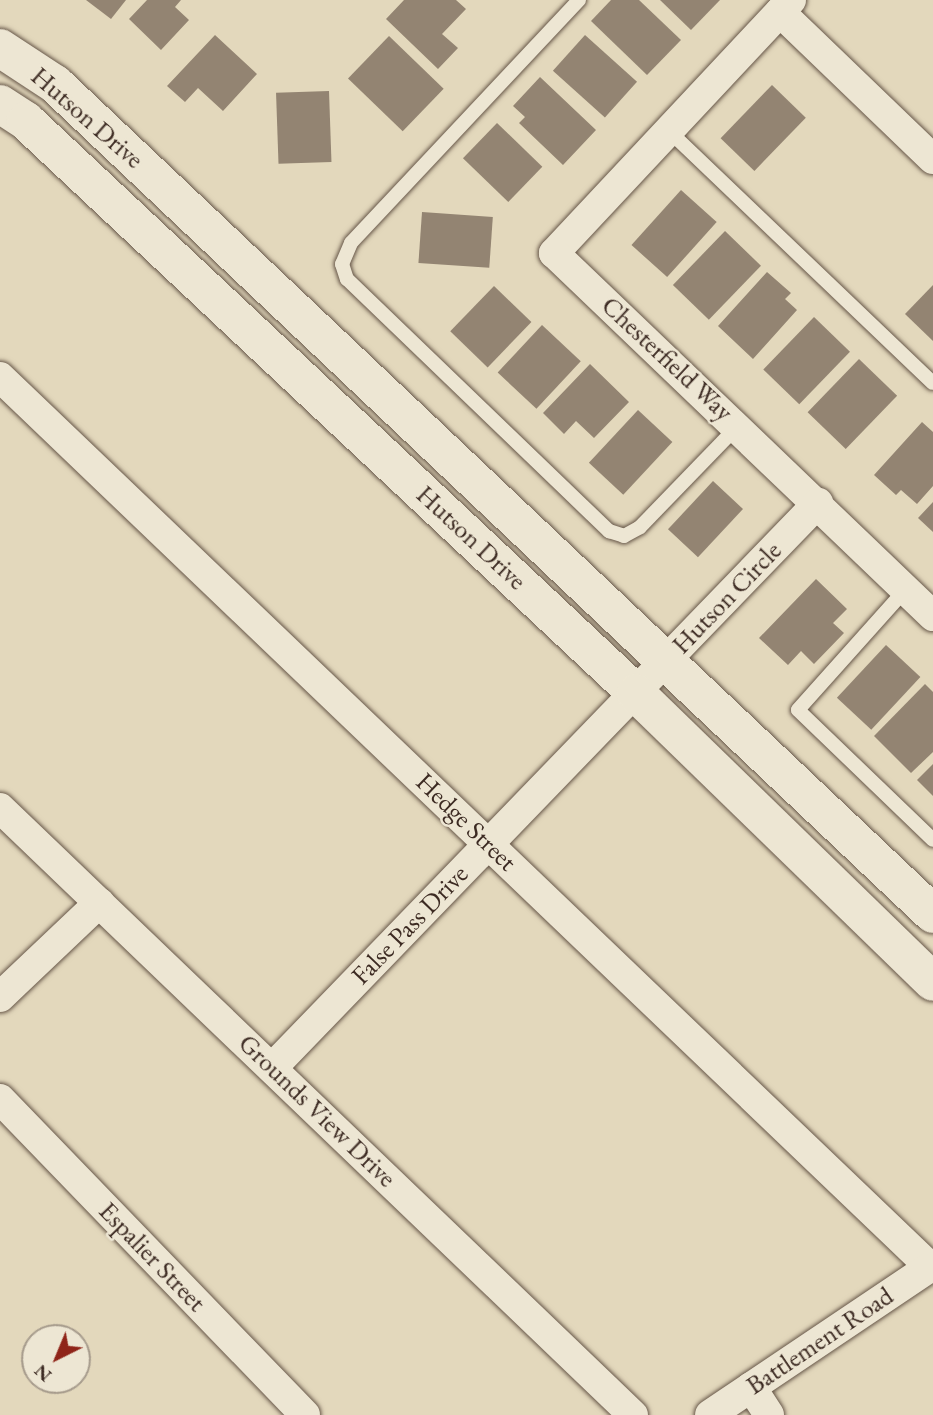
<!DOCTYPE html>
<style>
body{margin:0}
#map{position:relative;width:933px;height:1415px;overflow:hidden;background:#e3d8bc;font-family:"EB Garamond",serif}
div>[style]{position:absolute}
.building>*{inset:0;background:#938472;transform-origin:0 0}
.roads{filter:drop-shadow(0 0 2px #665648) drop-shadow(0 0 2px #665648)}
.lane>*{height:14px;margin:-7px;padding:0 7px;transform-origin:7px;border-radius:7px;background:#ede6d3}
.street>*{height:30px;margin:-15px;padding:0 15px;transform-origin:15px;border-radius:15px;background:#ede6d3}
.secondary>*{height:38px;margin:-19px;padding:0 19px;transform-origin:19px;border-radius:19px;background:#ede6d3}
span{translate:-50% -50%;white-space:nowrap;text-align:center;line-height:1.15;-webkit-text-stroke:5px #ede6d3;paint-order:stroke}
.street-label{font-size:26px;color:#3c2a22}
.north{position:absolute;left:21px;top:1324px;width:70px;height:70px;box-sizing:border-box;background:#ede6d3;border:2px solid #a69b8c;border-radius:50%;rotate:223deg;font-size:19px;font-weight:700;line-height:28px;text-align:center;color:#3c2a22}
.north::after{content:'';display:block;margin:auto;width:24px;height:32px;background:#8f2418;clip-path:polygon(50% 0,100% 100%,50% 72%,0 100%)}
</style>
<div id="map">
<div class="building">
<i style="clip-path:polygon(86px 0,126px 0,111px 19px)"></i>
<i style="clip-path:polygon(147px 0,181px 0,175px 7px,189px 20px,161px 50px,129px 19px)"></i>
<i style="clip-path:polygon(404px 0,456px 0,466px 9px,442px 34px,458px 48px,438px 69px,386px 19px)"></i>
<i style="clip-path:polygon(611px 0,639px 0,681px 40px,647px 75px,591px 21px)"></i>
<i style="clip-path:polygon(660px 0,720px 0,691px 30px)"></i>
<i style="clip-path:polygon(215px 35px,257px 74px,223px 111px,198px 88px,185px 102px,167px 86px)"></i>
<i style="left:585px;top:35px;width:70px;height:48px;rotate:42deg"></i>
<i style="left:389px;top:36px;width:76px;height:59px;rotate:44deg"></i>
<i style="clip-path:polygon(540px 77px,596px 130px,563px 165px,519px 123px,525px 117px,513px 106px)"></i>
<i style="left:772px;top:85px;width:47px;height:74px;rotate:44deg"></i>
<i style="left:329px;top:91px;width:71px;height:53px;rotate:88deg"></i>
<i style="left:497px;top:123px;width:63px;height:49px;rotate:44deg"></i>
<i style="left:681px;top:190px;width:48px;height:74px;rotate:42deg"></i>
<i style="left:422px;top:212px;width:71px;height:51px;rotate:4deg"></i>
<i style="left:725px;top:231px;width:50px;height:75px;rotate:44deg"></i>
<i style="clip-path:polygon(767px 272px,791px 293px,785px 299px,797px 310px,753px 359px,718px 326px)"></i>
<i style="clip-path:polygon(933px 285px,933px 341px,905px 314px)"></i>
<i style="left:494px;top:286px;width:52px;height:63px;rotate:44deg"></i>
<i style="left:814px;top:317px;width:50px;height:73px;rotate:44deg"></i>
<i style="left:542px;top:325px;width:53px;height:65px;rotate:43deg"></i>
<i style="left:859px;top:359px;width:53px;height:74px;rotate:44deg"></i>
<i style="clip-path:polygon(590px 364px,629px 402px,594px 438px,576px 421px,564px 434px,543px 413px)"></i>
<i style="left:638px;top:410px;width:47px;height:72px;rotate:43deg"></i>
<i style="clip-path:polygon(922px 422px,933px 432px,933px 486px,917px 504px,901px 490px,896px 495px,874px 475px)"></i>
<i style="left:713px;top:481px;width:41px;height:66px;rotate:43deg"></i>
<i style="clip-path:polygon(933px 502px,933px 532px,918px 518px)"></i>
<i style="clip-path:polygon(816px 579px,847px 609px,833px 623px,844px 633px,814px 664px,801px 651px,788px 665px,759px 638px)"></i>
<i style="left:886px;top:645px;width:47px;height:72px;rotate:43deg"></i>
<i style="clip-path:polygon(925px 684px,933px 692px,933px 752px,911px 773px,874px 736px)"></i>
<i style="clip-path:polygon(933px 764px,933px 796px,917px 780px)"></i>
</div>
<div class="roads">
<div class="lane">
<i style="left:579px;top:0;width:333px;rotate:133.2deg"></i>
<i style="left:351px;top:243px;width:23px;rotate:113deg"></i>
<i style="left:342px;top:264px;width:16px;rotate:72deg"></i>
<i style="left:347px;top:279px;width:364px;rotate:43.9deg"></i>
<i style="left:609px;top:531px;width:16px;rotate:18deg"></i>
<i style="left:624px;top:536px;width:18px;rotate:-29deg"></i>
<i style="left:640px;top:527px;width:141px;rotate:-45.9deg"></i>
<i style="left:668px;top:130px;width:366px;rotate:43.7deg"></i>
<i style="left:906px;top:589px;width:162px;rotate:131.8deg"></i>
<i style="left:798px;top:710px;width:187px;rotate:43.9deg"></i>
</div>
<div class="street">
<i style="left:791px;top:0;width:347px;rotate:133.1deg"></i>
<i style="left:554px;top:253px;width:525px;rotate:43.76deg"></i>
<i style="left:780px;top:12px;width:212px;rotate:43.9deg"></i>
<i style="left:0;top:377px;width:1287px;rotate:43.74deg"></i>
<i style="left:930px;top:1267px;width:265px;rotate:146.1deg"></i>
<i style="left:0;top:808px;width:877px;rotate:43.8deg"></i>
<i style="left:0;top:997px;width:137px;rotate:-43.5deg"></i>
<i style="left:272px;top:1068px;width:786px;rotate:-45.98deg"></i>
<i style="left:0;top:1099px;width:439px;rotate:46deg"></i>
<i style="left:751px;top:1387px;width:33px;rotate:57deg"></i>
</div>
<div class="secondary">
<i style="left:0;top:48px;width:66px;rotate:33.2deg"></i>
<i style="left:55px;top:84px;width:1208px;rotate:43.39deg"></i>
<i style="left:0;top:104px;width:31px;rotate:33deg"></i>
<i style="left:26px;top:121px;width:836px;rotate:43.16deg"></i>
<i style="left:636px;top:693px;width:414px;rotate:44.2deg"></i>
</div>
</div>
<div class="street-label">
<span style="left:87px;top:118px;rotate:41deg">Hutson Drive</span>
<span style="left:667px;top:359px;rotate:43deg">Chesterfield Way</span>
<span style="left:471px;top:538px;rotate:43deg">Hutson Drive</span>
<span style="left:727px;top:598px;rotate:-46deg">Hutson Circle</span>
<span style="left:466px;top:822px;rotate:44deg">Hedge Street</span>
<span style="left:410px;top:925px;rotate:-46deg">False Pass Drive</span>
<span style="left:317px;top:1111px;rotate:44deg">Grounds View Drive</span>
<span style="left:152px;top:1257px;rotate:46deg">Espalier Street</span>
<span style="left:820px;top:1341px;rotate:-34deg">Battlement Road</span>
</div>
<div class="north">N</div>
</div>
